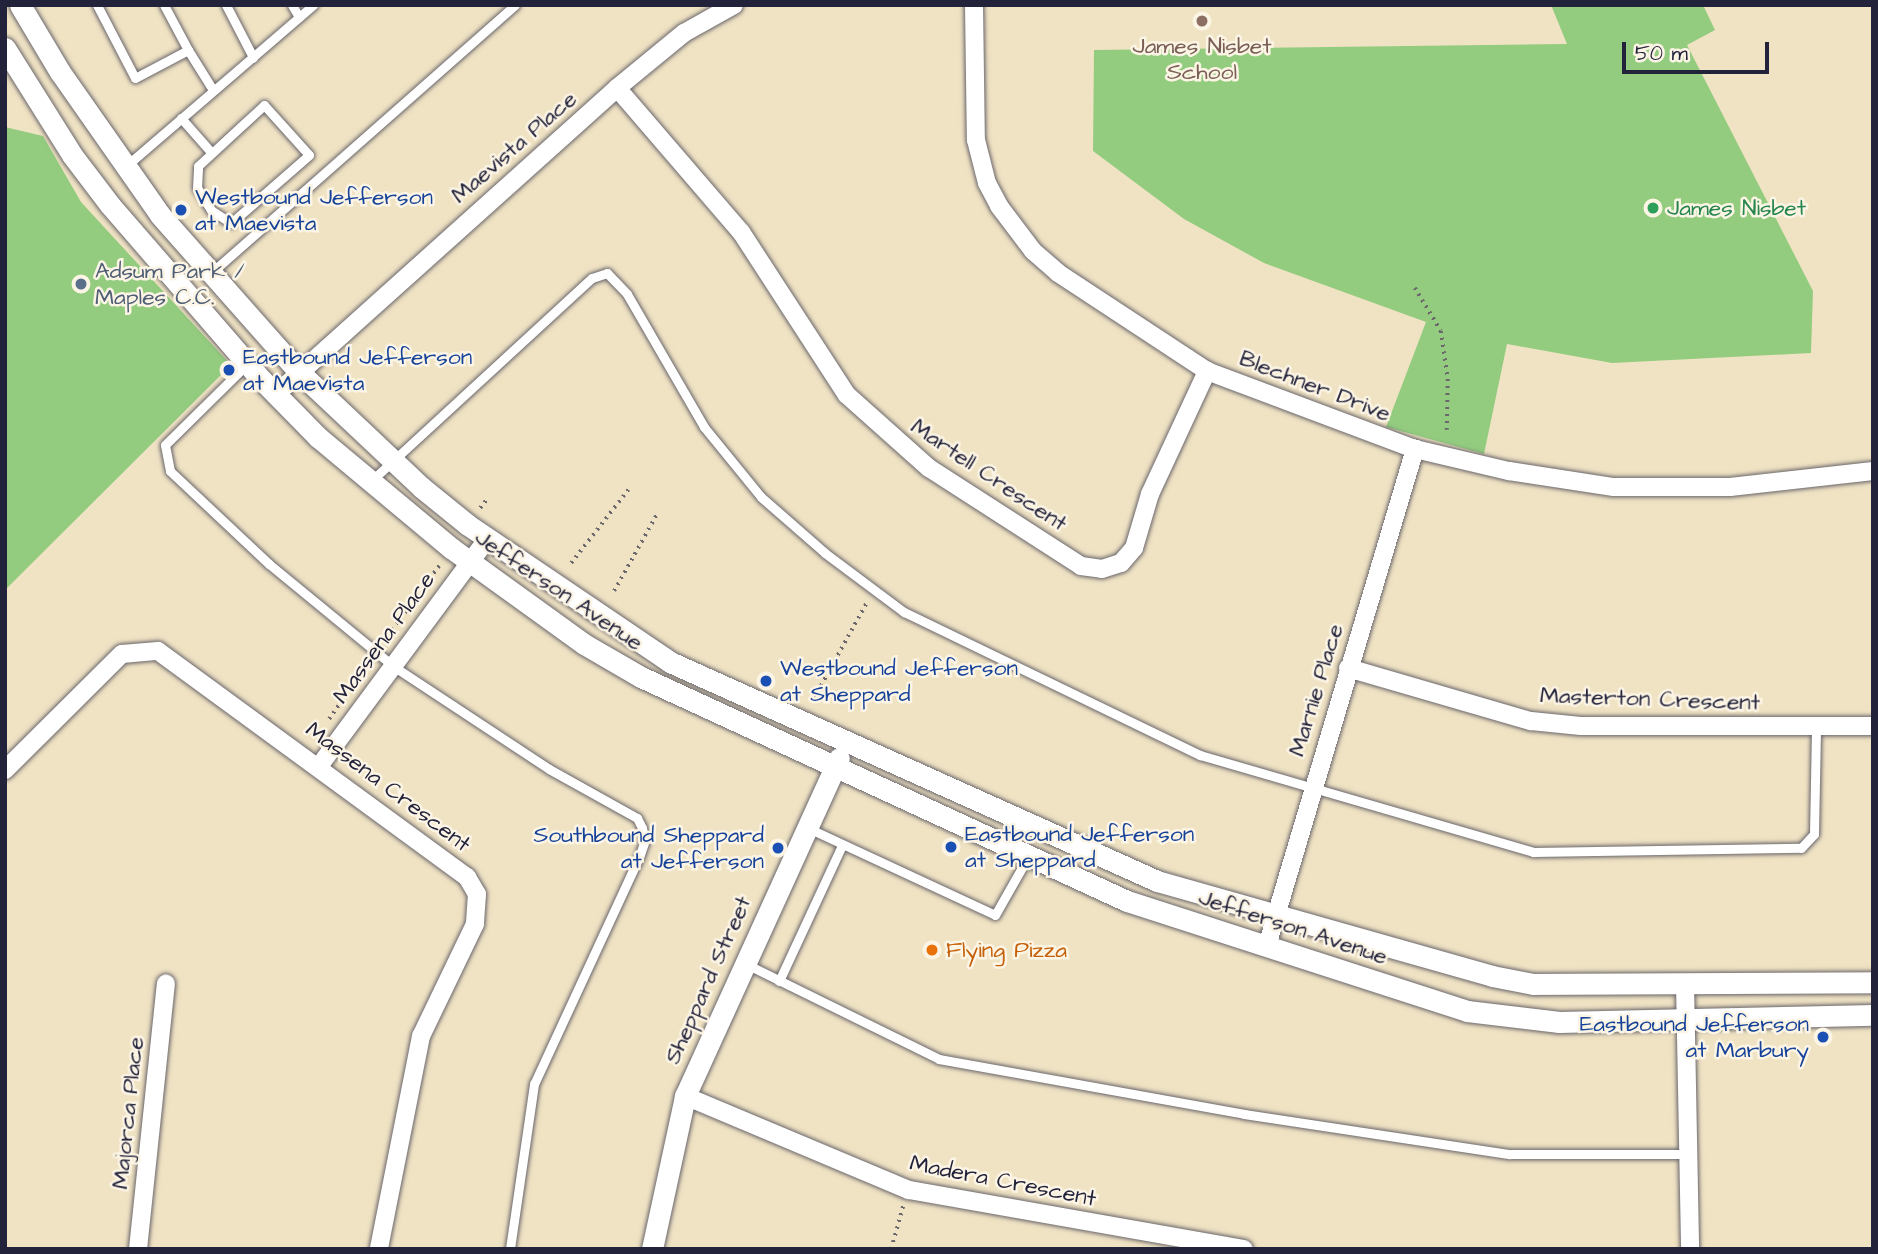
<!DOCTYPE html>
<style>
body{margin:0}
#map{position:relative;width:1878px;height:1254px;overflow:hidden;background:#f0e3c4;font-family:"Architects Daughter",sans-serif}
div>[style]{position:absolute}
.green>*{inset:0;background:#93cc7f}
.path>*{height:3.5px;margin-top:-1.75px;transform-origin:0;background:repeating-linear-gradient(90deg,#6a666b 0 2px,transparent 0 7px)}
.roads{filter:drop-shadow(0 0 2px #6a666b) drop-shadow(0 0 2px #6a666b)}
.service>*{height:9px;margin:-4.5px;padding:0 4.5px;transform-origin:4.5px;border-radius:4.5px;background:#fff}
.minor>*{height:18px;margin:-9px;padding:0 9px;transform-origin:9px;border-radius:9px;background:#fff}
.tertiary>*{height:21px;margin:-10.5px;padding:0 10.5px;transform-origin:10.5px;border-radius:10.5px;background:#fff}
.dots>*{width:19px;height:19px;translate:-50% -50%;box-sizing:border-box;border:4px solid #fcf5e5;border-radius:50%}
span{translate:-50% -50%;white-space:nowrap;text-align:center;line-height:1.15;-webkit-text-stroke:5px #fcf5e5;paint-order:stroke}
.education-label{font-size:23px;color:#785e54}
.street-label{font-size:23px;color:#22223b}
.transit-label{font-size:23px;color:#164399}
.left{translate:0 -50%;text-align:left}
.right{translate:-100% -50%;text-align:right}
.leisure-label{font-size:23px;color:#27864d}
.service-label{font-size:23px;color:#4e5e75}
.food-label{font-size:23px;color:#c56008}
.frame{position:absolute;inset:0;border:7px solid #22223b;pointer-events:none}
.scale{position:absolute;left:1622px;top:42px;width:147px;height:32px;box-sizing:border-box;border:4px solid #22223b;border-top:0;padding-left:9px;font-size:21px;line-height:24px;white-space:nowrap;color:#22223b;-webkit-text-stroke:5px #fcf5e5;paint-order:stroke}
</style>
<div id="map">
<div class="green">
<i style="clip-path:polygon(1551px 5px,1703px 5px,1715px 30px,1687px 45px,1813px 291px,1811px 353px,1612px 363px,1507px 344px,1484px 454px,1386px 427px,1426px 322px,1264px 263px,1184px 219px,1093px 151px,1094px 50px,1567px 44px)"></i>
<i style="clip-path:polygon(5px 127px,43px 136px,81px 202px,231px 365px,5px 590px)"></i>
</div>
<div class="path">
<i style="left:1415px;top:288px;width:50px;rotate:58.8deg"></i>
<i style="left:1441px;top:331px;width:49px;rotate:81.7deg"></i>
<i style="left:1448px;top:379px;width:51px;rotate:91.1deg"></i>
<i style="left:480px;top:508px;width:11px;rotate:-52deg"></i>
<i style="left:571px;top:563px;width:93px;rotate:-52deg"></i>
<i style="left:614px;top:591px;width:88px;rotate:-60.8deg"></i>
<i style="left:384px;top:641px;width:97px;rotate:-53.8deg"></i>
<i style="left:814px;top:698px;width:110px;rotate:-61.1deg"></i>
<i style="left:329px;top:719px;width:70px;rotate:-54.9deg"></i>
<i style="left:891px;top:1249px;width:45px;rotate:-74.4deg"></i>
</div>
<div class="roads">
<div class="service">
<i style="left:97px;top:5px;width:82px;rotate:62.5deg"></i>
<i style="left:135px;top:78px;width:60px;rotate:-27.8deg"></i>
<i style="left:188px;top:50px;width:47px;rotate:58deg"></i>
<i style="left:164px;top:5px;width:51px;rotate:61.9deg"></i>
<i style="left:226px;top:5px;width:59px;rotate:62.6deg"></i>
<i style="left:292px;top:5px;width:14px;rotate:60deg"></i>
<i style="left:264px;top:105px;width:67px;rotate:48deg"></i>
<i style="left:309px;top:155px;width:103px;rotate:138.9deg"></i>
<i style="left:231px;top:223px;width:24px;rotate:-147deg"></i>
<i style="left:211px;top:210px;width:26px;rotate:-122deg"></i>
<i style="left:197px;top:188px;width:22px;rotate:-87deg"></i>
<i style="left:198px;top:166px;width:90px;rotate:-42.7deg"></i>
<i style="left:181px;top:118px;width:44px;rotate:48.7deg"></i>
<i style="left:126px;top:166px;width:247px;rotate:-40.7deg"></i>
<i style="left:211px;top:273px;width:405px;rotate:-41.4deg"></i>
<i style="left:247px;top:364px;width:115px;rotate:135.4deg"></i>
<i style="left:165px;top:445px;width:26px;rotate:79deg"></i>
<i style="left:170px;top:471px;width:136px;rotate:43.2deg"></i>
<i style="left:269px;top:564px;width:161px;rotate:39.4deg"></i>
<i style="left:393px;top:666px;width:187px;rotate:33.4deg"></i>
<i style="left:549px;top:769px;width:101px;rotate:29.1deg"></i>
<i style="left:637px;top:818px;width:11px;rotate:63deg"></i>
<i style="left:642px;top:828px;width:12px;rotate:76deg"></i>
<i style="left:645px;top:840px;width:18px;rotate:109deg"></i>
<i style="left:639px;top:857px;width:250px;rotate:114.8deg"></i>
<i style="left:534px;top:1084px;width:167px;rotate:98.3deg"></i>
<i style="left:371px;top:481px;width:300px;rotate:-42.6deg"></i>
<i style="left:592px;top:278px;width:16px;rotate:-18deg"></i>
<i style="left:607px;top:273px;width:29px;rotate:46deg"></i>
<i style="left:627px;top:294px;width:154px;rotate:59.9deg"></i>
<i style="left:704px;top:427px;width:90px;rotate:50.8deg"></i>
<i style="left:761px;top:497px;width:85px;rotate:41.2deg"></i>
<i style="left:825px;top:553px;width:99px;rotate:36.8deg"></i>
<i style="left:904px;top:612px;width:329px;rotate:25.8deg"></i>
<i style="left:1200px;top:755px;width:347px;rotate:16.2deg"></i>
<i style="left:1533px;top:852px;width:268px;rotate:-0.9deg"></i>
<i style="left:1801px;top:848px;width:19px;rotate:-47deg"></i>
<i style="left:1814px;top:834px;width:107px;rotate:-88.9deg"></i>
<i style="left:808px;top:828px;width:206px;rotate:24.9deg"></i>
<i style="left:995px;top:915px;width:67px;rotate:-60.4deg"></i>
<i style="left:744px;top:963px;width:217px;rotate:26.2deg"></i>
<i style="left:939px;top:1059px;width:310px;rotate:10.2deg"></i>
<i style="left:1244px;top:1114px;width:269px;rotate:8.6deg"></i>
<i style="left:1510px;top:1154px;width:178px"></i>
<i style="left:779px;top:981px;width:150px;rotate:-65.1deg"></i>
</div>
<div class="minor">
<i style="left:974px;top:5px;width:135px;rotate:89.2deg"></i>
<i style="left:976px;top:140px;width:44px;rotate:75.7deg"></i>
<i style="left:987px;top:183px;width:26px;rotate:62deg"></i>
<i style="left:999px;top:206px;width:56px;rotate:52.9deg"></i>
<i style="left:1033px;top:251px;width:33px;rotate:41deg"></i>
<i style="left:1058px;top:273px;width:178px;rotate:33.3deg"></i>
<i style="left:1207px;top:371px;width:222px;rotate:20.6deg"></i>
<i style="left:1415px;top:449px;width:97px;rotate:13.2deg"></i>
<i style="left:1509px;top:471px;width:106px;rotate:8.7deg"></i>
<i style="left:1614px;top:487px;width:116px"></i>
<i style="left:1730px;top:487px;width:144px;rotate:-6.4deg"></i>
<i style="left:617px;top:88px;width:190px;rotate:49.3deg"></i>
<i style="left:741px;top:232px;width:194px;rotate:57deg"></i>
<i style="left:847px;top:395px;width:110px;rotate:41.7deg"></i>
<i style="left:929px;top:468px;width:181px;rotate:32.8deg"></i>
<i style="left:1081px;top:566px;width:21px;rotate:8deg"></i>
<i style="left:1102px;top:569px;width:20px;rotate:-18deg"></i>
<i style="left:1121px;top:563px;width:20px;rotate:-49deg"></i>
<i style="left:1134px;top:548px;width:56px;rotate:-73.5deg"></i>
<i style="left:1150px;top:494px;width:136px;rotate:-65.1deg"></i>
<i style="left:275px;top:395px;width:460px;rotate:-41.9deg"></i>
<i style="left:617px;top:88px;width:87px;rotate:-39.4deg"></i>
<i style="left:684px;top:33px;width:57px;rotate:-29.2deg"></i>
<i style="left:1348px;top:668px;width:191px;rotate:16.2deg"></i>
<i style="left:1531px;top:721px;width:50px;rotate:5.7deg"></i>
<i style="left:1581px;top:726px;width:292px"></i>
<i style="left:320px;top:765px;width:281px;rotate:-53.5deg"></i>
<i style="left:5px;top:770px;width:165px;rotate:-44.8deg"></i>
<i style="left:122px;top:654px;width:36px;rotate:-5deg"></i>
<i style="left:158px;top:651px;width:383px;rotate:36.2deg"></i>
<i style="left:467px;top:877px;width:20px;rotate:60deg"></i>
<i style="left:477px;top:894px;width:30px;rotate:94deg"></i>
<i style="left:475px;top:924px;width:124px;rotate:115.7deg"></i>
<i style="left:421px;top:1036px;width:217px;rotate:101.2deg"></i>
<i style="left:1267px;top:946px;width:519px;rotate:-73.42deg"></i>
<i style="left:1685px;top:983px;width:266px;rotate:88.9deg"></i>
<i style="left:685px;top:1096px;width:243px;rotate:22.8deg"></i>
<i style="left:909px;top:1190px;width:340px;rotate:10deg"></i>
<i style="left:138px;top:1249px;width:267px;rotate:-84deg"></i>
</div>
<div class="tertiary">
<i style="left:20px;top:5px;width:78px;rotate:59.2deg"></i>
<i style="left:60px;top:72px;width:174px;rotate:55deg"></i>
<i style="left:160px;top:215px;width:208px;rotate:48.5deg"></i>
<i style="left:298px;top:371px;width:169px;rotate:43.3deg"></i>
<i style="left:421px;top:487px;width:60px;rotate:39deg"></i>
<i style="left:468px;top:525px;width:244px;rotate:34.1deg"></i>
<i style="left:670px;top:662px;width:534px;rotate:24.21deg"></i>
<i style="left:1157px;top:881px;width:348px;rotate:15.8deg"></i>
<i style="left:1492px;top:976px;width:42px;rotate:11deg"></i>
<i style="left:1533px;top:984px;width:340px;rotate:-0.3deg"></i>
<i style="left:5px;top:48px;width:126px;rotate:57.9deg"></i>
<i style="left:72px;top:155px;width:63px;rotate:52.8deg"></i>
<i style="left:110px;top:205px;width:225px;rotate:49.1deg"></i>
<i style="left:257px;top:375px;width:88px;rotate:45.5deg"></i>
<i style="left:319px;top:438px;width:172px;rotate:39.8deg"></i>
<i style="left:451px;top:548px;width:164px;rotate:35.8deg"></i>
<i style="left:584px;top:644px;width:66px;rotate:30.1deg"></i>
<i style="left:641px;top:677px;width:535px;rotate:24.75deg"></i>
<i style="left:1127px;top:901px;width:357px;rotate:17.9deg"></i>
<i style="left:1467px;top:1011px;width:93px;rotate:6.8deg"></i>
<i style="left:1559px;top:1022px;width:314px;rotate:-1.3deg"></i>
<i style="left:652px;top:1249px;width:157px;rotate:-77.8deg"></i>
<i style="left:685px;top:1096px;width:371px;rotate:-65.5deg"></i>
</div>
</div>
<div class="dots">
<i style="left:1202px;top:21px;background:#8d6e63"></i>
<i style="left:1653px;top:208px;background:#2e9e5b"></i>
<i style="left:181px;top:210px;background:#1a4fb4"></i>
<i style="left:81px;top:284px;background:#5c6f8a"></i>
<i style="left:229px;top:370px;background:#1a4fb4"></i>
<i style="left:766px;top:681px;background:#1a4fb4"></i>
<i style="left:951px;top:847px;background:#1a4fb4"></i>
<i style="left:778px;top:848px;background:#1a4fb4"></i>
<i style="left:932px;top:950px;background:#e8710a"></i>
<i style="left:1823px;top:1037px;background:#1a4fb4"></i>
</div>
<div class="education-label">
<span style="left:1202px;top:59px">James Nisbet<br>School</span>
</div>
<div class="street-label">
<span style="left:514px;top:147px;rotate:-41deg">Maevista Place</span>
<span style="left:1315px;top:386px;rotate:21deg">Blechner Drive</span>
<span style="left:989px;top:475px;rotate:34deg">Martell Crescent</span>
<span style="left:559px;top:590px;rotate:34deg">Jefferson Avenue</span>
<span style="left:384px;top:638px;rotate:-54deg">Massena Place</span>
<span style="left:1316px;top:690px;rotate:-73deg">Marnie Place</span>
<span style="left:1650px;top:699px;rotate:2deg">Masterton Crescent</span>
<span style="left:388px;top:787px;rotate:37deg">Massena Crescent</span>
<span style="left:1293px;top:927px;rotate:18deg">Jefferson Avenue</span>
<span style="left:708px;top:980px;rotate:-66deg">Sheppard Street</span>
<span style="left:128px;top:1113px;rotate:-84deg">Majorca Place</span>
<span style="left:1003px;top:1181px;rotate:11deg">Madera Crescent</span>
</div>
<div class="transit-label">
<span class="left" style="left:195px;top:210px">Westbound Jefferson<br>at Maevista</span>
<span class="left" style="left:243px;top:370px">Eastbound Jefferson<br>at Maevista</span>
<span class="left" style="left:780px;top:681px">Westbound Jefferson<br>at Sheppard</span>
<span class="left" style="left:965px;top:847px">Eastbound Jefferson<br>at Sheppard</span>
<span class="right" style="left:764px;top:848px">Southbound Sheppard<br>at Jefferson</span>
<span class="right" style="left:1809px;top:1037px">Eastbound Jefferson<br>at Marbury</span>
</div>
<div class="leisure-label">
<span class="left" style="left:1667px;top:208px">James Nisbet</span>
</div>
<div class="service-label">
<span class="left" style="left:95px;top:284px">Adsum Park /<br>Maples C.C.</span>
</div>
<div class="food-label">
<span class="left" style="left:946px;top:950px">Flying Pizza</span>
</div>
<div class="frame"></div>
<div class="scale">50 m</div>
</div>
